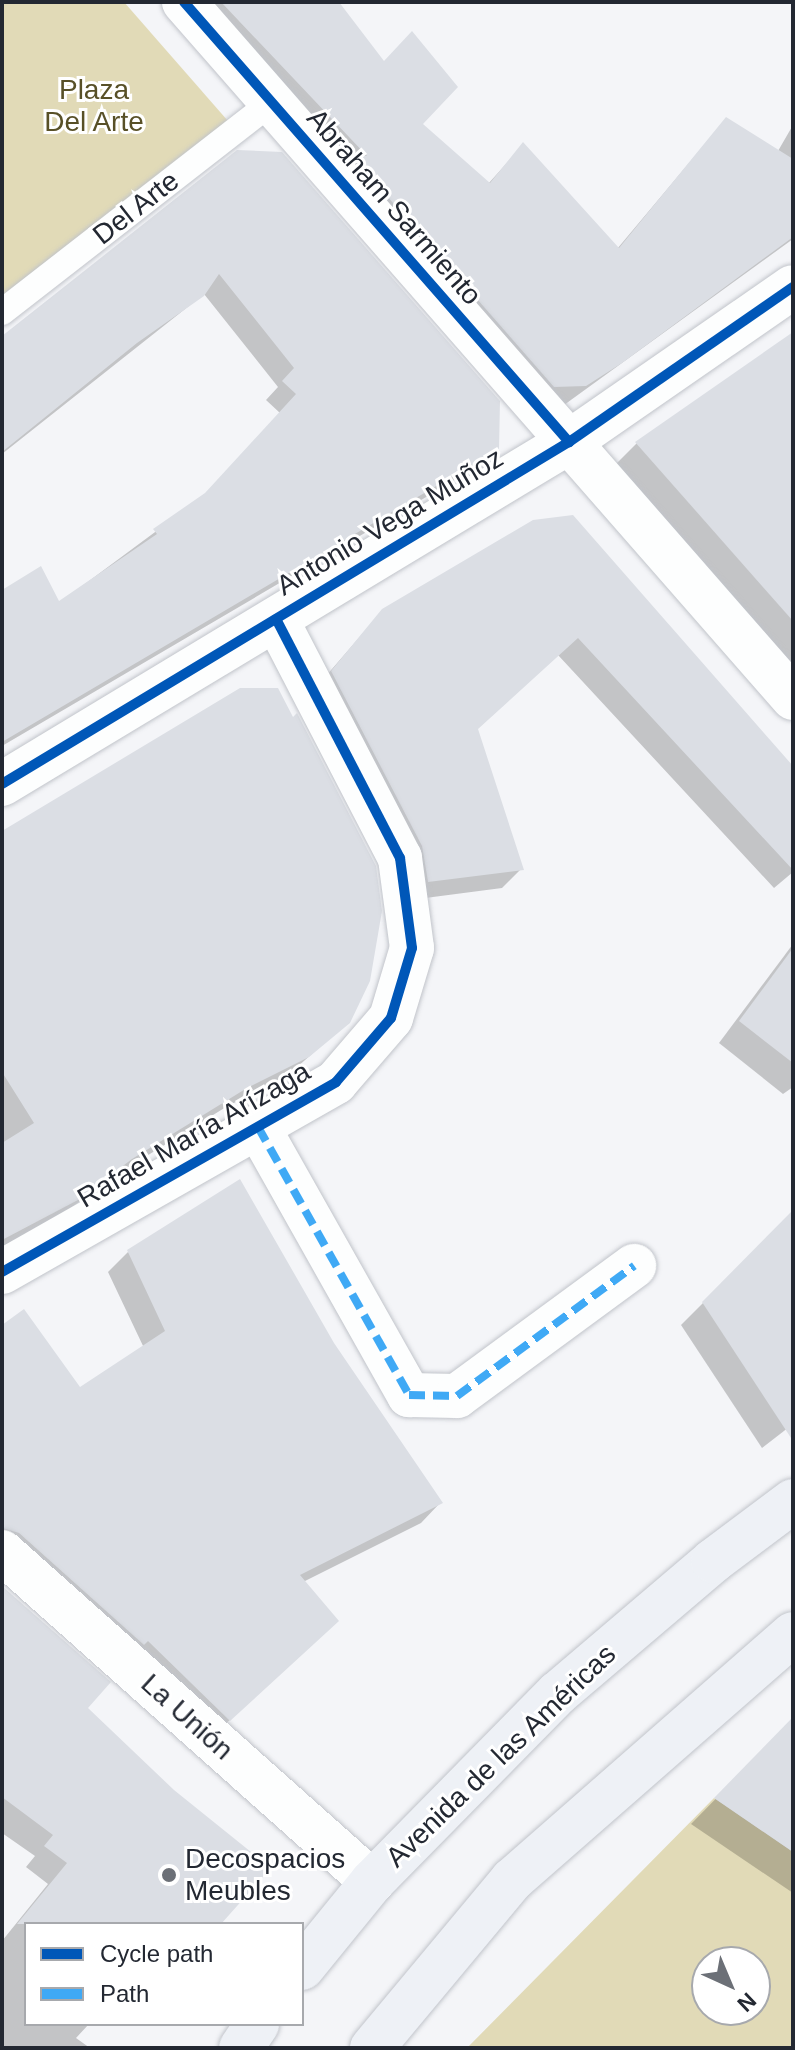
<!DOCTYPE html>
<meta charset="utf-8">
<style>
body{margin:0}
#map{position:relative;width:795px;height:2050px;overflow:hidden;background:#f4f5f8;font-family:Helvetica,sans-serif}
div>[style]{position:absolute}
.green>*{inset:0;background:#e1dab7}
.shadow>*{inset:0;background:#0003}
.building>*{inset:0;background:#dbdee4}
.roads{filter:drop-shadow(0 0 2px #c1c4ca) drop-shadow(0 0 2px #c1c4ca)}
.lane>*{height:26px;margin:-13px;padding:0 13px;transform-origin:13px;border-radius:13px;background:#fdfefe}
.street>*{height:44px;margin:-22px;padding:0 22px;transform-origin:22px;border-radius:22px;background:#fdfefe}
.primary>*{height:44px;margin:-22px;padding:0 22px;transform-origin:22px;border-radius:22px;background:#eef1f6}
.quiet>*{height:8px;margin-top:-4px;transform-origin:0;background:repeating-linear-gradient(90deg,#3fa9f5 0 16px,transparent 0 24px)}
.cycleway>*{height:10px;margin:-5px;padding:0 5px;transform-origin:5px;border-radius:5px;background:#0057b8}
.dots>*{width:22px;height:22px;translate:-50% -50%;box-sizing:border-box;border:4px solid #fff;border-radius:50%}
span{translate:-50% -50%;white-space:nowrap;text-align:center;line-height:1.15;-webkit-text-stroke:6px #fff;paint-order:stroke}
.park-label{font-size:28px;color:#585027}
.street-label{font-size:28px;color:#232832}
.poi-label{font-size:28px;color:#232832}
.left{translate:0 -50%;text-align:left}
.frame{position:absolute;inset:0;border:4px solid #232832;pointer-events:none}
.legend{position:absolute;left:24px;top:1922px;width:280px;height:104px;box-sizing:border-box;background:#fff;border:2px solid #a7a9ad;margin:0;padding:10px 14px;list-style:none;font-size:24px;color:#232832}
.legend li{display:flex;align-items:center;gap:16px;height:40px}
.legend b{width:40px;border:2px solid #a7a9ad}
.north{position:absolute;left:691px;top:1946px;width:80px;height:80px;box-sizing:border-box;background:#fff;border:2px solid #a7a9ad;border-radius:50%;rotate:136deg;font-size:22px;font-weight:700;line-height:32px;text-align:center;color:#232832}
.north::after{content:'';display:block;margin:auto;width:28px;height:36px;background:#6c7077;clip-path:polygon(50% 0,100% 100%,50% 72%,0 100%)}
</style>
<div id="map">
<div class="green">
<i style="clip-path:polygon(2px 2px,124px 2px,228px 121px,2px 299px)"></i>
<i style="clip-path:polygon(evenodd,714px 1798px,793px 1852px,793px 2048px,467px 2048px,714px 1798px,707px 1962px,755px 1962px,755px 2010px,707px 2010px,707px 1962px)"></i>
</div>
<div class="shadow">
<i style="clip-path:polygon(185px 2px,337px 2px,420px 124px,488px 184px,523px 145px,617px 249px,726px 119px,778px 151px,793px 125px,793px 239px,564px 405px)"></i>
<i style="clip-path:polygon(238px 152px,497px 448px,479px 466px,2px 746px,2px 592px,58px 604px,205px 495px,280px 413px,266px 400px,278px 387px,204px 294px,2px 454px,2px 339px)"></i>
<i style="clip-path:polygon(793px 338px,793px 670px,614px 466px,637px 443px)"></i>
<i style="clip-path:polygon(533px 522px,793px 771px,793px 872px,774px 888px,558px 655px,476px 730px,521px 869px,502px 888px,410px 900px,313px 691px,383px 610px)"></i>
<i style="clip-path:polygon(241px 690px,348px 1022px,287px 1076px,226px 1107px,111px 1178px,56px 1219px,2px 1248px,2px 834px)"></i>
<i style="clip-path:polygon(793px 944px,793px 1087px,783px 1094px,719px 1043px)"></i>
<i style="clip-path:polygon(793px 1213px,793px 1424px,762px 1448px,681px 1325px)"></i>
<i style="clip-path:polygon(128px 1252px,332px 1344px,440px 1503px,421px 1523px,303px 1582px,316px 1641px,209px 1739px,2px 1556px,2px 1327px,79px 1390px,144px 1348px,108px 1272px)"></i>
<i style="clip-path:polygon(2px 1588px,85px 1708px,218px 1924px,26px 1924px,26px 2024px,89px 2024px,76px 2038px,90px 2048px,2px 2048px,2px 1941px,48px 1884px,26px 1867px,35px 1856px,2px 1833px)"></i>
<i style="clip-path:polygon(793px 1720px,793px 1893px,691px 1824px)"></i>
</div>
<div class="building">
<i style="clip-path:polygon(221px 2px,339px 2px,384px 61px,412px 31px,458px 87px,423px 124px,490px 183px,523px 142px,619px 248px,726px 117px,793px 159px,793px 237px,622px 363px,586px 386px,554px 387px,351px 155px,367px 156px)"></i>
<i style="clip-path:polygon(237px 150px,282px 152px,500px 401px,499px 449px,2px 742px,2px 590px,41px 566px,59px 601px,157px 534px,153px 529px,205px 493px,296px 394px,282px 381px,294px 368px,219px 274px,204px 296px,137px 343px,2px 452px,2px 336px)"></i>
<i style="clip-path:polygon(793px 332px,793px 621px,635px 442px)"></i>
<i style="clip-path:polygon(573px 515px,793px 766px,793px 870px,578px 638px,478px 729px,524px 870px,428px 882px,422px 846px,331px 671px,382px 609px,533px 520px)"></i>
<i style="clip-path:polygon(240px 688px,278px 688px,293px 717px,297px 713px,376px 866px,382px 911px,370px 981px,350px 1023px,309px 1057px,247px 1088px,132px 1159px,78px 1200px,2px 1240px,2px 1143px,34px 1123px,2px 1072px,2px 831px)"></i>
<i style="clip-path:polygon(793px 948px,793px 1063px,739px 1021px)"></i>
<i style="clip-path:polygon(240px 1179px,334px 1343px,443px 1503px,300px 1575px,339px 1621px,230px 1721px,148px 1641px,144px 1645px,19px 1533px,2px 1528px,2px 1325px,24px 1309px,80px 1387px,165px 1331px,127px 1250px)"></i>
<i style="clip-path:polygon(793px 1210px,793px 1441px,702px 1302px)"></i>
<i style="clip-path:polygon(2px 1586px,111px 1682px,88px 1708px,174px 1790px,271px 1868px,221px 1924px,17px 1924px,67px 1863px,44px 1846px,53px 1835px,2px 1797px)"></i>
<i style="clip-path:polygon(793px 1717px,793px 1852px,714px 1798px)"></i>
</div>
<div class="roads">
<div class="lane">
<i style="left:2px;top:312px;width:340px;rotate:-37.9deg"></i>
</div>
<div class="street">
<i style="left:184px;top:2px;width:925px;rotate:48.81deg"></i>
<i style="left:2px;top:784px;width:662px;rotate:-31.1deg"></i>
<i style="left:569px;top:442px;width:272px;rotate:-34.7deg"></i>
<i style="left:258px;top:1127px;width:308px;rotate:60.6deg"></i>
<i style="left:409px;top:1395px;width:48px;rotate:1.2deg"></i>
<i style="left:457px;top:1396px;width:220px;rotate:-36.3deg"></i>
<i style="left:2px;top:1272px;width:384px;rotate:-29.6deg"></i>
<i style="left:336px;top:1082px;width:84px;rotate:-49.3deg"></i>
<i style="left:391px;top:1018px;width:73px;rotate:-73.3deg"></i>
<i style="left:412px;top:948px;width:91px;rotate:-97.6deg"></i>
<i style="left:400px;top:858px;width:269px;rotate:-117.4deg"></i>
<i style="left:2px;top:1552px;width:496px;rotate:41.7deg"></i>
</div>
<div class="primary">
<i style="left:302px;top:1968px;width:111px;rotate:-50.9deg"></i>
<i style="left:372px;top:1882px;width:265px;rotate:-45.5deg"></i>
<i style="left:558px;top:1693px;width:204px;rotate:-40.4deg"></i>
<i style="left:713px;top:1561px;width:100px;rotate:-36.9deg"></i>
<i style="left:241px;top:2048px;width:29px;rotate:-56deg"></i>
<i style="left:372px;top:2048px;width:219px;rotate:-50.2deg"></i>
<i style="left:512px;top:1880px;width:373px;rotate:-41.2deg"></i>
</div>
</div>
<div class="quiet">
<i style="left:258px;top:1127px;width:308px;rotate:60.6deg"></i>
<i style="left:409px;top:1395px;width:48px;rotate:1.2deg"></i>
<i style="left:457px;top:1396px;width:220px;rotate:-36.3deg"></i>
</div>
<div class="cycleway">
<i style="left:184px;top:2px;width:585px;rotate:48.81deg"></i>
<i style="left:2px;top:784px;width:662px;rotate:-31.1deg"></i>
<i style="left:569px;top:442px;width:272px;rotate:-34.7deg"></i>
<i style="left:2px;top:1272px;width:384px;rotate:-29.6deg"></i>
<i style="left:336px;top:1082px;width:84px;rotate:-49.3deg"></i>
<i style="left:391px;top:1018px;width:73px;rotate:-73.3deg"></i>
<i style="left:412px;top:948px;width:91px;rotate:-97.6deg"></i>
<i style="left:400px;top:858px;width:269px;rotate:-117.4deg"></i>
</div>
<div class="dots">
<i style="left:169px;top:1875px;background:#6c7077"></i>
</div>
<div class="park-label">
<span style="left:94px;top:106px">Plaza<br>Del Arte</span>
</div>
<div class="street-label">
<span style="left:394px;top:207px;rotate:49deg">Abraham Sarmiento</span>
<span style="left:136px;top:208px;rotate:-38deg">Del Arte</span>
<span style="left:390px;top:522px;rotate:-31deg">Antonio Vega Muñoz</span>
<span style="left:194px;top:1135px;rotate:-30deg">Rafael María Arízaga</span>
<span style="left:187px;top:1717px;rotate:42deg">La Unión</span>
<span style="left:501px;top:1756px;rotate:-44deg">Avenida de las Américas</span>
</div>
<div class="poi-label">
<span class="left" style="left:185px;top:1875px">Decospacios<br>Meubles</span>
</div>
<div class="frame"></div>
<ul class="legend">
<li><b style="height:10px;background:#0057b8"></b>Cycle path</li>
<li><b style="height:10px;background:#3fa9f5"></b>Path</li>
</ul>
<div class="north">N</div>
</div>
